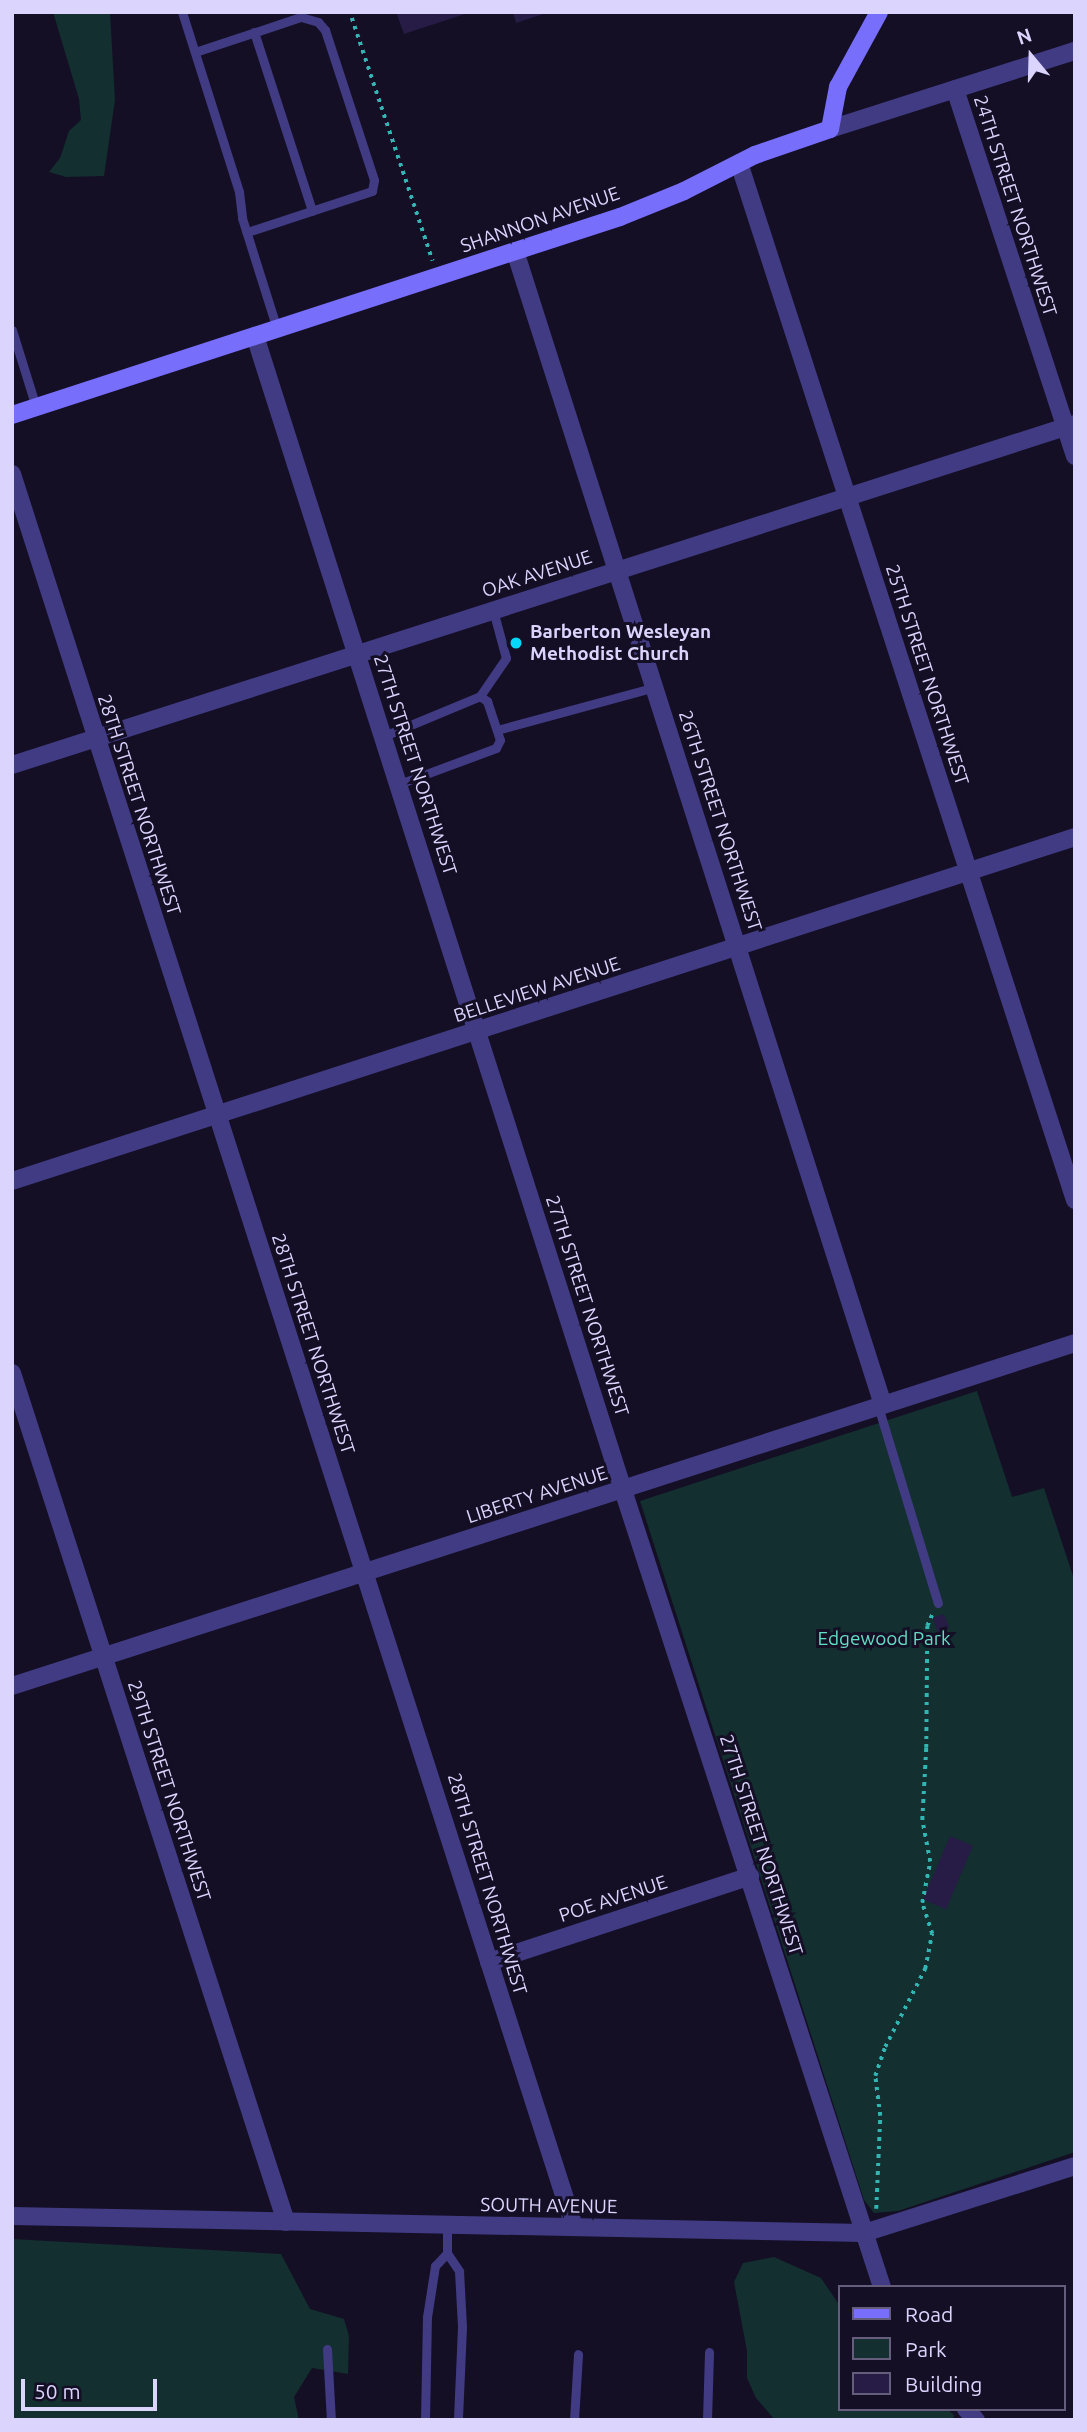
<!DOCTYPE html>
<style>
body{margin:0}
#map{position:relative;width:1087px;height:2432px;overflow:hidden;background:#140f25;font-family:Ubuntu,sans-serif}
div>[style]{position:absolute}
.green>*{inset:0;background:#132f2f}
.building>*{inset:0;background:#261c46;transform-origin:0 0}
.path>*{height:3.5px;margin-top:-1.75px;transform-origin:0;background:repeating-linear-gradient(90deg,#32b5b3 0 3.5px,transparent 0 8.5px)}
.lane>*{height:9px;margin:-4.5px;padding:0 4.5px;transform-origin:4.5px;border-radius:4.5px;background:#413b83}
.street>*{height:18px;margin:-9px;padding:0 9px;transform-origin:9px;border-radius:9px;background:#413b83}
.secondary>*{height:18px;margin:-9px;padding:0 9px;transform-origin:9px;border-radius:9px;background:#776efc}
.dots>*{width:19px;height:19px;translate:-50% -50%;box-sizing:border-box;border:4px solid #140f25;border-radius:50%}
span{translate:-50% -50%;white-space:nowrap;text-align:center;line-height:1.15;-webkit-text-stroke:6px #140f25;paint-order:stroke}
.street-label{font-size:19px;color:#dbd5fe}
.poi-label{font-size:19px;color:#dbd5fe;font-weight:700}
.left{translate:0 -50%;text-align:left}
.park-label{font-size:19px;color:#61dec4}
.frame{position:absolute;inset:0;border:14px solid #dbd5fe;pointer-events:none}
.legend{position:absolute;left:838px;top:2285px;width:228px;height:126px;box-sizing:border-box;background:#140f25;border:2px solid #645e7c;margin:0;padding:9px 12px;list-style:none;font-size:21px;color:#dbd5fe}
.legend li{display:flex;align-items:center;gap:14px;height:35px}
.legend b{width:35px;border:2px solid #645e7c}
.north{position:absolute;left:996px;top:21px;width:70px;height:70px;-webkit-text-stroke:5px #140f25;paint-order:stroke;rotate:341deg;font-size:19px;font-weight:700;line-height:28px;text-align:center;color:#dbd5fe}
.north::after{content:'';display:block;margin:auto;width:24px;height:32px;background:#dbd5fe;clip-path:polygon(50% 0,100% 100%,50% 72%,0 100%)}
.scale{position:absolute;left:21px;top:2379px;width:136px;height:32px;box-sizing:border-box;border:4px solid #dbd5fe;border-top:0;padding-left:9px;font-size:21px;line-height:24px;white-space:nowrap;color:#dbd5fe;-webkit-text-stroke:5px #140f25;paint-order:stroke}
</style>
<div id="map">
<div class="green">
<i style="clip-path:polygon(53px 12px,110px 12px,115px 100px,104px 176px,66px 177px,49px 172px,60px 158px,69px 131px,81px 120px,79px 99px)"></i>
<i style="clip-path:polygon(977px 1391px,1012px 1497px,1044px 1488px,1075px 1582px,1075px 2152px,898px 2211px,874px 2213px,864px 2200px,640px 1501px)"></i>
<i style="clip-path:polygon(12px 2239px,281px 2254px,310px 2309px,344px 2319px,349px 2336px,348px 2374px,312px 2368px,294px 2397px,299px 2420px,12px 2420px)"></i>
<i style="clip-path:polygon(774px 2257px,821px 2278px,840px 2306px,840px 2409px,947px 2409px,954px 2415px,953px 2420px,775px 2420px,756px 2398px,747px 2378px,747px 2351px,734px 2282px,743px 2263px)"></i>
</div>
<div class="building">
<i style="clip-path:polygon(396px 12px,468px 12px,468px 13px,404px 34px)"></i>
<i style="clip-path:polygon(513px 12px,546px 12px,546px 13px,516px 23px)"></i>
<i style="left:944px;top:1614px;width:15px;height:12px;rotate:70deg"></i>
<i style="left:950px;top:1836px;width:25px;height:69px;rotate:23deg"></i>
</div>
<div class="path">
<i style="left:352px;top:18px;width:256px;rotate:71.6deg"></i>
<i style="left:876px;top:2209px;width:93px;rotate:-87.5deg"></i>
<i style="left:880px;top:2116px;width:40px;rotate:-97.1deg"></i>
<i style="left:875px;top:2076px;width:31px;rotate:-71deg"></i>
<i style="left:885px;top:2047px;width:88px;rotate:-62.9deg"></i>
<i style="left:925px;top:1969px;width:36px;rotate:-79deg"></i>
<i style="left:932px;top:1934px;width:33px;rotate:-108deg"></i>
<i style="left:922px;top:1903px;width:42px;rotate:-79deg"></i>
<i style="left:930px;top:1862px;width:43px;rotate:-100.8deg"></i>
<i style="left:922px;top:1820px;width:72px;rotate:-86.8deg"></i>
<i style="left:926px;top:1748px;width:122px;rotate:-89.5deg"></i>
<i style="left:927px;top:1626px;width:12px;rotate:-66deg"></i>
</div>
<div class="lane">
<i style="left:182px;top:12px;width:189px;rotate:72.4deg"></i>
<i style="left:239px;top:192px;width:26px;rotate:83deg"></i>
<i style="left:242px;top:218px;width:116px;rotate:72.5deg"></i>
<i style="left:254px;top:32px;width:188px;rotate:72deg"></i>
<i style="left:195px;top:52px;width:112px;rotate:-18.3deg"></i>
<i style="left:301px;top:17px;width:18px;rotate:16deg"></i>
<i style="left:318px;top:22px;width:11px;rotate:49deg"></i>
<i style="left:325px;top:30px;width:158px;rotate:71.9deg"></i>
<i style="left:374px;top:180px;width:11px;rotate:100deg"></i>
<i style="left:372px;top:191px;width:132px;rotate:161.8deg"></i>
<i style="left:12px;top:330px;width:81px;rotate:72.7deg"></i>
<i style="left:480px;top:696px;width:46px;rotate:-55.6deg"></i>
<i style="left:506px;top:658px;width:50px;rotate:-105.2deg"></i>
<i style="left:497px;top:730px;width:164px;rotate:-15.2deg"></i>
<i style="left:384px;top:736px;width:104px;rotate:-22.6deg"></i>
<i style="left:480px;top:696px;width:9px;rotate:36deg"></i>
<i style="left:487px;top:701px;width:41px;rotate:71.6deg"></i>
<i style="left:500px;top:740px;width:9px;rotate:117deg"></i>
<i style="left:496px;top:748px;width:103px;rotate:159.6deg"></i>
<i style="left:878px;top:1406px;width:206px;rotate:73.1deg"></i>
<i style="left:447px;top:2224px;width:29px;rotate:90deg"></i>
<i style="left:447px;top:2253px;width:22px;rotate:56deg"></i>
<i style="left:459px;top:2271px;width:56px;rotate:86.9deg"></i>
<i style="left:462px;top:2327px;width:93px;rotate:92.5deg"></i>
<i style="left:327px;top:2349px;width:71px;rotate:86.8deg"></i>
<i style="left:425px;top:2420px;width:103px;rotate:-88.9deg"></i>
<i style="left:427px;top:2317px;width:52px;rotate:-81.1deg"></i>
<i style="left:435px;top:2266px;width:18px;rotate:-47deg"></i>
<i style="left:574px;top:2420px;width:66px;rotate:-86.5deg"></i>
<i style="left:707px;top:2420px;width:68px;rotate:-88.3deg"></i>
</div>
<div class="street">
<i style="left:955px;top:89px;width:386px;rotate:71.9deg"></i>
<i style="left:830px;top:129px;width:257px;rotate:-17.7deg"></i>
<i style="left:739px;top:163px;width:1090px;rotate:72.05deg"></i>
<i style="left:515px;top:251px;width:1211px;rotate:72.31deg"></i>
<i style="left:255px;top:336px;width:1211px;rotate:72.31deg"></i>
<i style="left:623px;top:1490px;width:838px;rotate:72deg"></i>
<i style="left:12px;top:474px;width:1841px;rotate:72.22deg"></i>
<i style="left:12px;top:765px;width:1116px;rotate:-17.79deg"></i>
<i style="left:12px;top:1181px;width:1117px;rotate:-17.93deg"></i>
<i style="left:12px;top:1373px;width:892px;rotate:72.11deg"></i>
<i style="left:12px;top:1686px;width:1117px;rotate:-17.88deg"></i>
<i style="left:489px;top:1962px;width:275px;rotate:-18.2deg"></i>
<i style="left:12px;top:2216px;width:852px;rotate:1.14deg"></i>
<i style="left:864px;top:2233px;width:221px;rotate:-17.6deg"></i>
<i style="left:966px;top:2409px;width:15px;rotate:48deg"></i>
</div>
<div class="secondary">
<i style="left:12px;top:415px;width:639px;rotate:-18.04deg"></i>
<i style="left:620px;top:217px;width:69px;rotate:-22.1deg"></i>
<i style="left:684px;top:191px;width:80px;rotate:-26.9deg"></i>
<i style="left:755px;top:155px;width:79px;rotate:-19.1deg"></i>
<i style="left:830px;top:129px;width:43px;rotate:-79.2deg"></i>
<i style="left:838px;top:87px;width:85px;rotate:-61.3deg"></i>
</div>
<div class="dots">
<i style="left:516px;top:643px;background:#05d7fa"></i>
</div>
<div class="street-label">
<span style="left:1015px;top:206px;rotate:72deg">24TH STREET NORTHWEST</span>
<span style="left:540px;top:220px;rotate:-19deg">SHANNON AVENUE</span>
<span style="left:537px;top:574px;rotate:-18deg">OAK AVENUE</span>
<span style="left:927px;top:675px;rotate:72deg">25TH STREET NORTHWEST</span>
<span style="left:415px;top:765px;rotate:72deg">27TH STREET NORTHWEST</span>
<span style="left:139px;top:805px;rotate:72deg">28TH STREET NORTHWEST</span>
<span style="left:720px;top:821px;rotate:72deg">26TH STREET NORTHWEST</span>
<span style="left:537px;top:990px;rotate:-18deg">BELLEVIEW AVENUE</span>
<span style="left:587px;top:1306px;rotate:72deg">27TH STREET NORTHWEST</span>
<span style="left:313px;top:1344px;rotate:72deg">28TH STREET NORTHWEST</span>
<span style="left:537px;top:1495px;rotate:-18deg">LIBERTY AVENUE</span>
<span style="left:169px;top:1791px;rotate:72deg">29TH STREET NORTHWEST</span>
<span style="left:761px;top:1845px;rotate:72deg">27TH STREET NORTHWEST</span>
<span style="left:487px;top:1884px;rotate:73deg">28TH STREET NORTHWEST</span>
<span style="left:613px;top:1899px;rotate:-18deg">POE AVENUE</span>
<span style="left:549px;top:2206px;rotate:1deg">SOUTH AVENUE</span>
</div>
<div class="poi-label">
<span class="left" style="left:530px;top:643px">Barberton Wesleyan<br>Methodist Church</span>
</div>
<div class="park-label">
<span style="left:884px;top:1639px">Edgewood Park</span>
</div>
<div class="frame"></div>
<ul class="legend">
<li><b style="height:9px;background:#776efc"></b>Road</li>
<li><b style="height:19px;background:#132f2f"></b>Park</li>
<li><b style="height:19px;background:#261c46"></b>Building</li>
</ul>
<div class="north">N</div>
<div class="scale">50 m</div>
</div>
